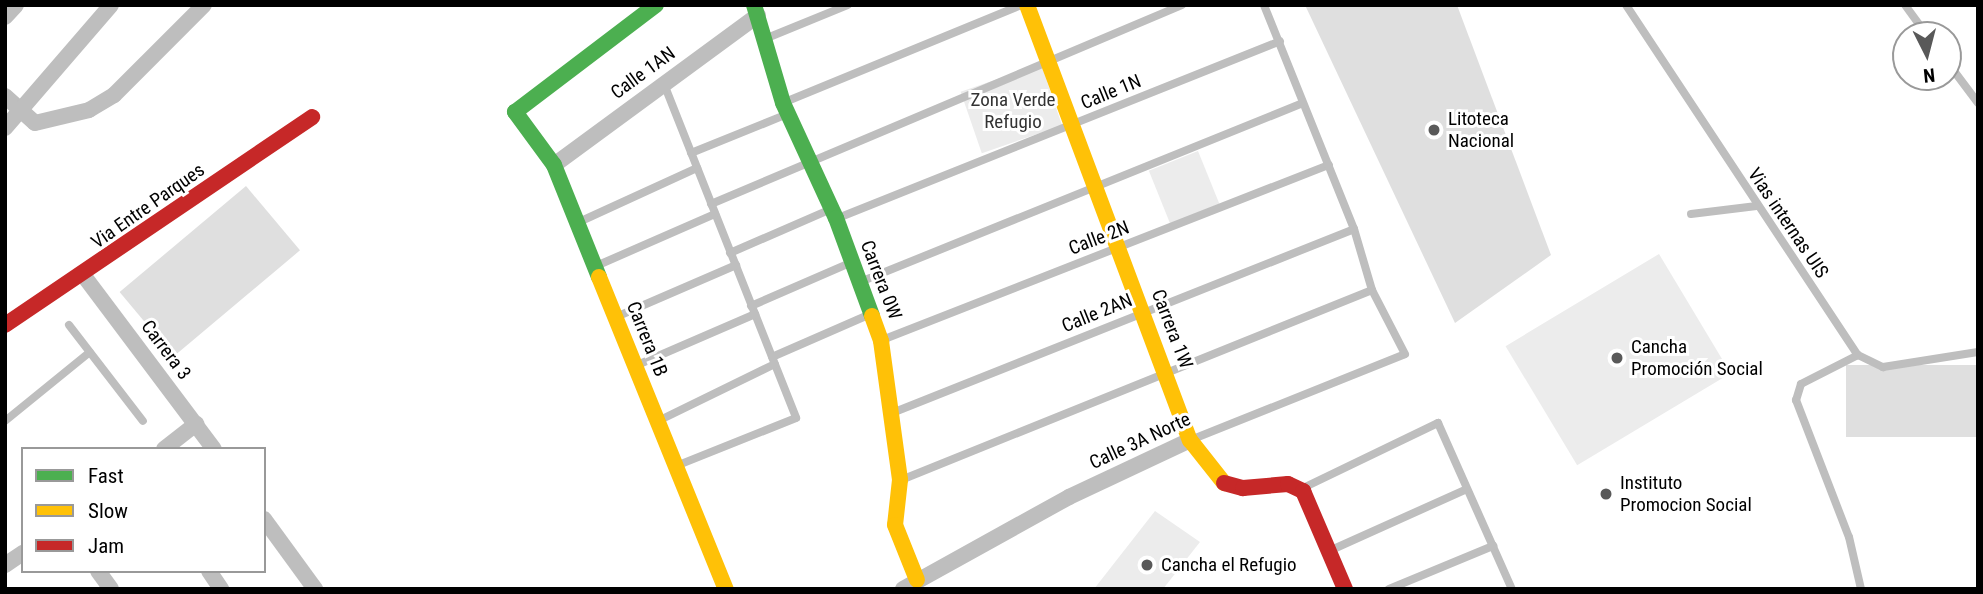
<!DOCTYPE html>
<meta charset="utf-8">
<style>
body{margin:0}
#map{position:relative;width:1983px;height:594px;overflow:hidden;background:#fff;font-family:"Roboto Condensed",sans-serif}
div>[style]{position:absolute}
.green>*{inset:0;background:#ececec;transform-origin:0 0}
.building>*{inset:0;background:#dfdfdf;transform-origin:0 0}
.lane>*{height:8px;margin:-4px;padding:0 4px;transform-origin:4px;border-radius:4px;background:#bebebe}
.street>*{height:16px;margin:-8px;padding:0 8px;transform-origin:8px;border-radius:8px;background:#bebebe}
.fast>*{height:16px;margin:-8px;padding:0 8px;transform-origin:8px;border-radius:8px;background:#4caf50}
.slow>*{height:16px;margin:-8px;padding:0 8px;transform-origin:8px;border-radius:8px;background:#ffc107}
.jam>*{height:16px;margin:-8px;padding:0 8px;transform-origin:8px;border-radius:8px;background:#c62828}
.dots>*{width:19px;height:19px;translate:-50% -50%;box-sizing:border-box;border:4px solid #fff;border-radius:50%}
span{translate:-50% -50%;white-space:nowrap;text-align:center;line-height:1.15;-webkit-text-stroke:6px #fff;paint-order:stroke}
.street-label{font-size:19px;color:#000}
.park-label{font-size:19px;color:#333}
.poi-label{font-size:19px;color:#000}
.left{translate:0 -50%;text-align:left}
.frame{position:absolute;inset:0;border:7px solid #000;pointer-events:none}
.legend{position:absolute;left:21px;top:447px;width:245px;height:126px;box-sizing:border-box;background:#fff;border:2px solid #999;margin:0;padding:9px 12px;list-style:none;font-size:21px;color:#000}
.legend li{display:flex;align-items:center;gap:14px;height:35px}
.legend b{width:35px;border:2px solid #999}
.north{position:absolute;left:1892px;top:21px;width:70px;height:70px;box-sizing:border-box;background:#fff;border:2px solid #999;border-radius:50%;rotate:174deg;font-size:19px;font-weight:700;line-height:28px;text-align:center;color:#000}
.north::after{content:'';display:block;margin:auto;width:24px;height:32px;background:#595959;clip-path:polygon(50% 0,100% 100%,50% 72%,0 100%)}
</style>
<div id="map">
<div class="green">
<i style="left:1041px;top:64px;width:65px;height:85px;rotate:71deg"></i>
<i style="left:1198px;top:151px;width:57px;height:53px;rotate:68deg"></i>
<i style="left:1659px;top:254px;width:139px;height:179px;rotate:59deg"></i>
<i style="clip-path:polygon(1155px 511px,1200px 542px,1163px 589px,1094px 589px)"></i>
</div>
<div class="building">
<i style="clip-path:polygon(1305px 5px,1457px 5px,1551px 255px,1455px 323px)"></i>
<i style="left:246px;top:186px;width:84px;height:165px;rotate:50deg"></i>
<i style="left:1978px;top:365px;width:72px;height:132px;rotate:90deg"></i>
</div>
<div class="lane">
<i style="left:1626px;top:5px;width:420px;rotate:56.5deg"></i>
<i style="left:1858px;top:355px;width:28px;rotate:26deg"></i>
<i style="left:1883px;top:367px;width:96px;rotate:-9deg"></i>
<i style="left:1905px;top:5px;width:37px;rotate:54deg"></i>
<i style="left:767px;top:38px;width:87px;rotate:-22.2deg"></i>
<i style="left:1948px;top:63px;width:50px;rotate:53.1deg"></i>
<i style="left:664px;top:84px;width:359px;rotate:68.4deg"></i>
<i style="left:796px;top:418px;width:129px;rotate:158.2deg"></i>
<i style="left:785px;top:102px;width:256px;rotate:-22.3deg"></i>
<i style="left:691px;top:153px;width:101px;rotate:-22deg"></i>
<i style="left:711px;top:204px;width:511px;rotate:-22.9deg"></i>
<i style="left:1691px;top:214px;width:66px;rotate:-6.9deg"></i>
<i style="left:838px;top:218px;width:476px;rotate:-21.8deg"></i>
<i style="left:579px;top:222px;width:130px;rotate:-24.6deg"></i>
<i style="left:730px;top:253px;width:110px;rotate:-23.5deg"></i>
<i style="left:596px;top:266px;width:130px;rotate:-23.6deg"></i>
<i style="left:860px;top:282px;width:477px;rotate:-22deg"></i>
<i style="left:751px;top:306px;width:110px;rotate:-23.5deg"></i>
<i style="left:616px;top:317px;width:131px;rotate:-23.4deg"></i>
<i style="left:69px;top:325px;width:121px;rotate:52.4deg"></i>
<i style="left:882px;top:340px;width:480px;rotate:-21.4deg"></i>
<i style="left:1858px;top:355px;width:64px;rotate:153deg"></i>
<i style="left:1801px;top:384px;width:17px;rotate:107deg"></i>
<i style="left:1796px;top:400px;width:147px;rotate:68.9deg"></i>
<i style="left:1849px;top:537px;width:53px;rotate:77deg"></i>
<i style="left:772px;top:357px;width:105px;rotate:-23.6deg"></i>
<i style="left:635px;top:366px;width:131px;rotate:-23.4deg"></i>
<i style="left:892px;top:413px;width:497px;rotate:-21.7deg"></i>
<i style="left:5px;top:421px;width:109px;rotate:-39.1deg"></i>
<i style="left:658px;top:421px;width:130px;rotate:-26deg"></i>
<i style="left:1193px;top:439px;width:228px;rotate:-21.8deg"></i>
<i style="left:1405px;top:354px;width:72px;rotate:-117.3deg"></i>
<i style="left:1372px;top:290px;width:64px;rotate:-106.4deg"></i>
<i style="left:1354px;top:229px;width:241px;rotate:-111.9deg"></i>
<i style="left:901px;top:480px;width:508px;rotate:-21.97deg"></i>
<i style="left:1303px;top:488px;width:150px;rotate:-25.7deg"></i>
<i style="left:1438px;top:423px;width:182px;rotate:66deg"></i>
<i style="left:1329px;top:551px;width:151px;rotate:-24.2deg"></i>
<i style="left:1389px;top:589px;width:113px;rotate:-22.5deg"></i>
</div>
<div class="street">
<i style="left:5px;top:17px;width:16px;rotate:-47deg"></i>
<i style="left:5px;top:96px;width:40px;rotate:42deg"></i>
<i style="left:35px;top:123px;width:56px;rotate:-13.5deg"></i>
<i style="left:89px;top:110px;width:29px;rotate:-31deg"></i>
<i style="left:114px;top:95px;width:127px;rotate:-45deg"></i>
<i style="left:5px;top:128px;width:162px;rotate:-49.2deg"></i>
<i style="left:554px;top:165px;width:253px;rotate:-36.3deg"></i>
<i style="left:84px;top:276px;width:216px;rotate:53.1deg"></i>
<i style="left:164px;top:449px;width:41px;rotate:-38deg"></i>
<i style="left:264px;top:519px;width:87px;rotate:53.9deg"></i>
<i style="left:5px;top:565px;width:22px;rotate:-34deg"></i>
<i style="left:98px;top:571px;width:22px;rotate:54deg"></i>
<i style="left:209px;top:571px;width:22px;rotate:56deg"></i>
<i style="left:903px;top:589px;width:190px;rotate:-29deg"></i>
<i style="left:1069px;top:497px;width:134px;rotate:-25.2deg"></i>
</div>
<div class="fast">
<i style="left:754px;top:5px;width:102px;rotate:73.5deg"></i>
<i style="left:783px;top:103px;width:127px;rotate:65.3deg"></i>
<i style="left:836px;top:218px;width:104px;rotate:69.8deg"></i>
<i style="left:599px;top:277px;width:121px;rotate:-111.9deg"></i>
<i style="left:554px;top:165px;width:66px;rotate:-126.3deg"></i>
<i style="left:515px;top:112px;width:177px;rotate:-37.2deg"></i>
</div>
<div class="slow">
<i style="left:1027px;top:5px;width:465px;rotate:69.5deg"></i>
<i style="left:1190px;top:440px;width:55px;rotate:51.7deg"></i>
<i style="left:599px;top:277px;width:337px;rotate:67.9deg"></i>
<i style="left:872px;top:316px;width:27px;rotate:70deg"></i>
<i style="left:881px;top:341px;width:140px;rotate:82.2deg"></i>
<i style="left:900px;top:480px;width:45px;rotate:96.3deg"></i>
<i style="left:895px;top:525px;width:59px;rotate:68.2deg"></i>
</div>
<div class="jam">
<i style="left:5px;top:325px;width:371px;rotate:-34.1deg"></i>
<i style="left:1224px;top:483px;width:20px;rotate:15deg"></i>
<i style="left:1243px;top:488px;width:45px;rotate:-5.1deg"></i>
<i style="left:1288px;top:484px;width:17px;rotate:25deg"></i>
<i style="left:1303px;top:491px;width:107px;rotate:66.8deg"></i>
</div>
<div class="dots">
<i style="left:1434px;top:130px;background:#595959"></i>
<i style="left:1617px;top:358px;background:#595959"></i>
<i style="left:1606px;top:494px;background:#595959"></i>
<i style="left:1147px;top:565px;background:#595959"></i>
</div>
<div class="street-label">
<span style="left:643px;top:73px;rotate:-36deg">Calle 1AN</span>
<span style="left:1111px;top:92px;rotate:-22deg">Calle 1N</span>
<span style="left:148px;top:206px;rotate:-35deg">Via Entre Parques</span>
<span style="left:1788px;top:223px;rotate:56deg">Vias internas UIS</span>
<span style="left:1099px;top:238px;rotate:-21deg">Calle 2N</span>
<span style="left:881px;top:280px;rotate:69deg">Carrera 0W</span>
<span style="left:1097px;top:313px;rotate:-22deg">Calle 2AN</span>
<span style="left:1172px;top:329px;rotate:69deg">Carrera 1W</span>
<span style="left:647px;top:339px;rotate:68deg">Carrera 1B</span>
<span style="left:166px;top:350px;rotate:53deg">Carrera 3</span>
<span style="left:1140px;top:441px;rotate:-25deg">Calle 3A Norte</span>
</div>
<div class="park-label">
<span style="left:1013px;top:111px">Zona Verde<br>Refugio</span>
</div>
<div class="poi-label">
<span class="left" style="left:1448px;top:130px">Litoteca<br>Nacional</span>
<span class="left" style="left:1631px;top:358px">Cancha<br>Promoción Social</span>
<span class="left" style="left:1620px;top:494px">Instituto<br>Promocion Social</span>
<span class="left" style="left:1161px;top:565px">Cancha el Refugio</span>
</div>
<div class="frame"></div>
<ul class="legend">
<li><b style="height:9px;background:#4caf50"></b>Fast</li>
<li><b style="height:9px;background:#ffc107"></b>Slow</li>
<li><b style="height:9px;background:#c62828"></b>Jam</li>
</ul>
<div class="north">N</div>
</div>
